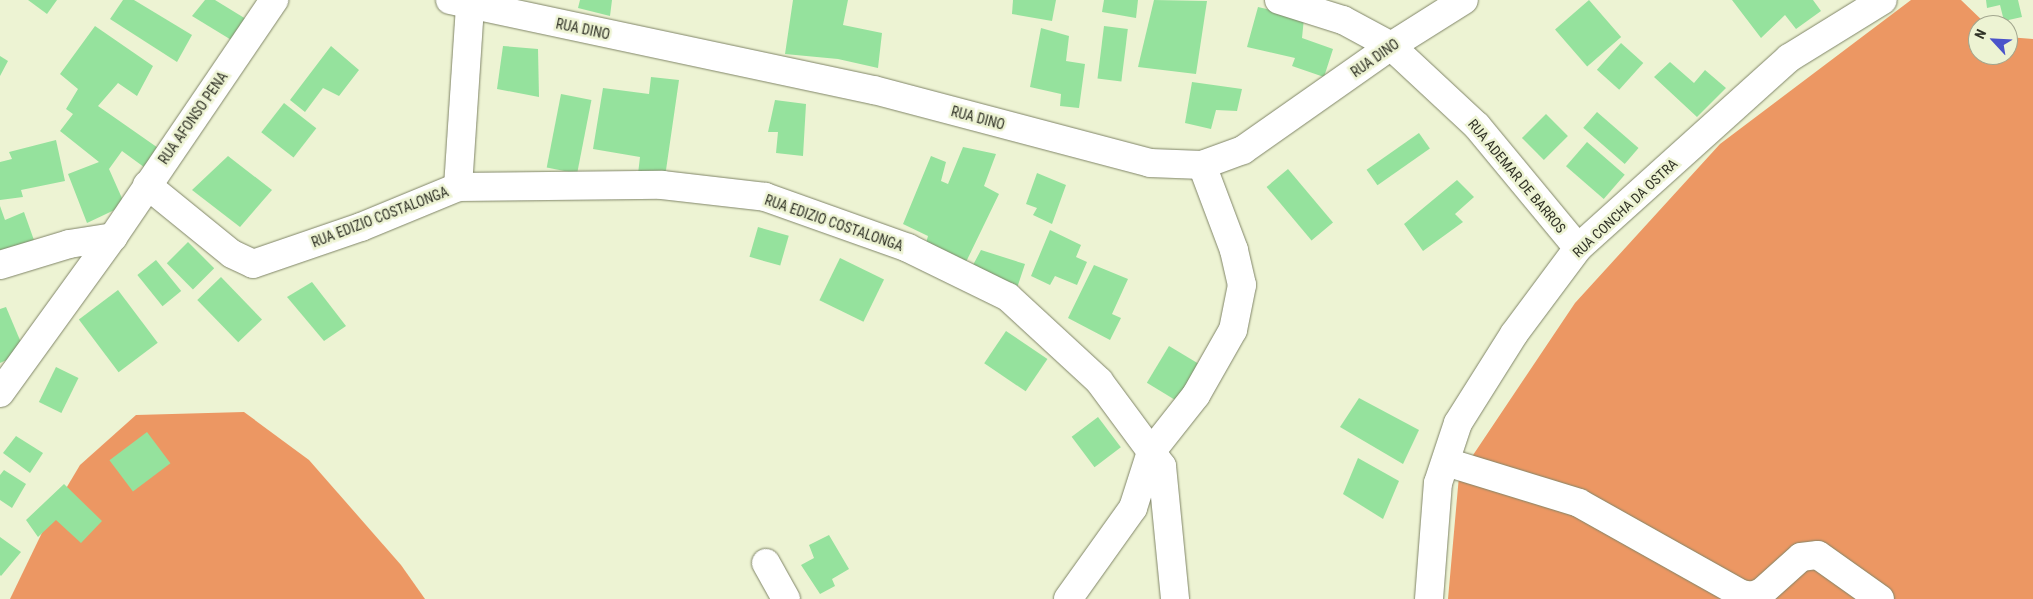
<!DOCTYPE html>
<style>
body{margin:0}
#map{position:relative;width:2033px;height:599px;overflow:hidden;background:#edf3d3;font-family:"Roboto Condensed",sans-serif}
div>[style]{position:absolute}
.forest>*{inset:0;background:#ec9763}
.building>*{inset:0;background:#95e29d;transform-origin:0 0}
.roads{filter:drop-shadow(0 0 1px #808568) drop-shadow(0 0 1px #808568)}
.minor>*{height:28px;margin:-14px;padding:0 14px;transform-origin:14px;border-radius:14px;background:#fff}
span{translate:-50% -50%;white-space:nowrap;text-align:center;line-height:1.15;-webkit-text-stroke:5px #edf3d3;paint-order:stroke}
.street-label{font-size:14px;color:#313327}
.north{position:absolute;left:1968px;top:15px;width:50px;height:50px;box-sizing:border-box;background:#edf3d3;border:1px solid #a2a68e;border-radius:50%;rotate:295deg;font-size:14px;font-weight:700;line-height:20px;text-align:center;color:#313327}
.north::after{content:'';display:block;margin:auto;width:18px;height:22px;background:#4b54ca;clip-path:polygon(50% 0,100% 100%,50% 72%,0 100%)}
</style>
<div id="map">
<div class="forest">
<i style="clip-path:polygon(1911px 0,1961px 0,1987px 25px,1978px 25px,1978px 55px,2008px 55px,2008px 37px,2033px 39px,2033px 599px,1448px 599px,1459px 476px,1575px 303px,1720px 144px)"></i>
<i style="clip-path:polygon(244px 412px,309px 460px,401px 565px,425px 599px,10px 599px,52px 512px,80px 465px,136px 415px)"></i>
</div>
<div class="building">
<i style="clip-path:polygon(28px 0,57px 0,47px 14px)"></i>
<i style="clip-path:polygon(123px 0,134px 0,192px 35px,177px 62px,110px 19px)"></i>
<i style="clip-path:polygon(205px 0,215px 0,246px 19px,233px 41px,192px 16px)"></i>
<i style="clip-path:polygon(580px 0,612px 0,610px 16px,578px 8px)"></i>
<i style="clip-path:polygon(793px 0,848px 0,843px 25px,882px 33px,878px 68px,838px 59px,785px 54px)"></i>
<i style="clip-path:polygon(1013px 0,1056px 0,1052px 21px,1012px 14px)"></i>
<i style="clip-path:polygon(1104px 0,1138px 0,1136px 18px,1102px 12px)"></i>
<i style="clip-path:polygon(1154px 0,1207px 1px,1196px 74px,1138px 67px)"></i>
<i style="left:1589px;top:0;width:49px;height:45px;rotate:49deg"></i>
<i style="clip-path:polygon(1732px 0,1813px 0,1821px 11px,1796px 29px,1785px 15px,1761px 38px)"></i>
<i style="clip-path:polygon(1986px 0,2018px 0,2022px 17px,2004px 21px,2000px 5px,1987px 8px)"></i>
<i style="clip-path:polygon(1258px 7px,1304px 18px,1302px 38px,1333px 49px,1324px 77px,1292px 66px,1295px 58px,1247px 47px)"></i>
<i style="clip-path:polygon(95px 26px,153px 66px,137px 96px,118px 83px,98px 106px,161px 150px,148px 170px,122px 151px,109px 169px,125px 205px,87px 223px,68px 174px,99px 162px,60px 131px,73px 114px,66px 109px,78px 89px,60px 74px)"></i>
<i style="left:1104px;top:26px;width:24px;height:53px;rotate:7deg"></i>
<i style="clip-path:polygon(1041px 28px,1069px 36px,1066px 61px,1085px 64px,1079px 108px,1060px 106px,1061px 94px,1030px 87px)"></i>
<i style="left:1621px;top:43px;width:30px;height:36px;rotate:42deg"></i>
<i style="clip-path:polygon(331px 46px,359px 70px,339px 96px,323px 88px,305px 112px,290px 100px)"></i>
<i style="clip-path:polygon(503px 46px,538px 49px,539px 97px,497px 89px)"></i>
<i style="clip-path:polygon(0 56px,8px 61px,0 76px)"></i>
<i style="clip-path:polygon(1670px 62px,1694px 83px,1705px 70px,1726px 88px,1697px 117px,1654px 77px)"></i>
<i style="clip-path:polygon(651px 77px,679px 80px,665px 177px,638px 174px,640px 157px,593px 149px,603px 88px,649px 94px)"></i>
<i style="clip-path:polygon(1192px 82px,1242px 89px,1237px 111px,1216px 110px,1211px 129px,1185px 123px)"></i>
<i style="left:561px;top:94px;width:31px;height:75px;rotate:11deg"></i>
<i style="clip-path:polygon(775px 100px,806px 104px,803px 156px,776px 153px,778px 132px,768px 132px)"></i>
<i style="left:284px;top:103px;width:41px;height:37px;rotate:38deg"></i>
<i style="left:1597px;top:112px;width:55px;height:21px;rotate:41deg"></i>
<i style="left:1546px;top:114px;width:31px;height:34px;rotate:45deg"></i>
<i style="left:1419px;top:133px;width:19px;height:64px;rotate:55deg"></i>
<i style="clip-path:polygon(56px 140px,65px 181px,21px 190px,23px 197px,0 200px,0 162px,12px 159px,9px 152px)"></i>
<i style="left:1587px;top:142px;width:50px;height:32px;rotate:41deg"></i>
<i style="clip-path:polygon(963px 147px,996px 154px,984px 186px,999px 194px,966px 262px,926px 243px,928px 236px,903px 224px,931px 156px,946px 162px,941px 181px,948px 184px)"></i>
<i style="clip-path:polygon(228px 156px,272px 190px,240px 227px,192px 190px)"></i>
<i style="left:1288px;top:169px;width:70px;height:28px;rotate:50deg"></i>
<i style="clip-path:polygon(1037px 173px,1066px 185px,1052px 224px,1033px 215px,1037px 208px,1026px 204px)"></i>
<i style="clip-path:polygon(1457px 180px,1474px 197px,1455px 214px,1463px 222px,1423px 251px,1404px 224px)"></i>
<i style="clip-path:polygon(0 206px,5px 220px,24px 212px,35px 243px,0 254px)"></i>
<i style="left:758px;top:227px;width:32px;height:31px;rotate:16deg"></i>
<i style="clip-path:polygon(1050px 230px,1081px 245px,1076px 257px,1087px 262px,1077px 285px,1055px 276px,1050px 285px,1031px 276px)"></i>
<i style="left:188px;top:242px;width:37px;height:30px;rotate:45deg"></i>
<i style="clip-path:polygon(981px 250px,1025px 264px,1016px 291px,973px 265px)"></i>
<i style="left:840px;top:258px;width:49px;height:47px;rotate:26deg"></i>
<i style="left:156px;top:260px;width:40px;height:24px;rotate:51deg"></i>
<i style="clip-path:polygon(1094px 265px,1128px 279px,1112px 314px,1121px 318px,1110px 340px,1068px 318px)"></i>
<i style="left:221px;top:277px;width:59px;height:33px;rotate:46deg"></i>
<i style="clip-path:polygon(312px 282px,346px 326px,324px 341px,287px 297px)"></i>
<i style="left:118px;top:290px;width:66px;height:49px;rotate:53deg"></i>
<i style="clip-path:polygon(6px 307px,25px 352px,0 363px,0 309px)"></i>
<i style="left:1006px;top:331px;width:50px;height:39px;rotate:34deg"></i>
<i style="left:1169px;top:346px;width:35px;height:43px;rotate:31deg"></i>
<i style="left:56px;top:367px;width:25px;height:39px;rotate:26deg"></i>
<i style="clip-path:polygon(1359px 398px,1419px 430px,1403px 464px,1340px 427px)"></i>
<i style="left:1098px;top:417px;width:38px;height:33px;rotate:53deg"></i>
<i style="left:147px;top:432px;width:39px;height:47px;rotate:53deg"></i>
<i style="clip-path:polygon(16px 436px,43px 453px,30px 473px,3px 453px)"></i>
<i style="clip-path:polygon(1358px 458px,1399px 481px,1383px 519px,1343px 494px)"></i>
<i style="clip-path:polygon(4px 470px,26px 484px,12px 508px,0 500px,0 475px)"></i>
<i style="clip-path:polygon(64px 484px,102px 521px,81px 543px,56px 520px,38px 537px,26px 520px)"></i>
<i style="clip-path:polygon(829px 535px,849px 569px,832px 579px,835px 586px,820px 594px,801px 565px,814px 558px,809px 545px)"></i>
<i style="clip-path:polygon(0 537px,21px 552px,1px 576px,0 575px)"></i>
</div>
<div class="roads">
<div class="minor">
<i style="left:450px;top:0;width:433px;rotate:12deg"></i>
<i style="left:874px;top:90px;width:285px;rotate:14.8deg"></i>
<i style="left:1150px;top:163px;width:52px;rotate:2.2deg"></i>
<i style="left:1202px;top:165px;width:44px;rotate:-20.1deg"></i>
<i style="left:1243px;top:150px;width:181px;rotate:-35.1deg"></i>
<i style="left:1391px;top:46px;width:86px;rotate:-32.2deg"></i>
<i style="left:1279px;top:0;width:67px;rotate:17.4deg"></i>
<i style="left:1343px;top:20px;width:55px;rotate:28.4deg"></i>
<i style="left:1391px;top:46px;width:117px;rotate:42.9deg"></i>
<i style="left:1477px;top:126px;width:158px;rotate:50.4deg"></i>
<i style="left:147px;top:185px;width:109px;rotate:39.1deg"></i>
<i style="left:232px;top:254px;width:23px;rotate:25deg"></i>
<i style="left:253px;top:264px;width:114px;rotate:-18.9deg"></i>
<i style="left:361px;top:227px;width:105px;rotate:-22.4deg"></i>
<i style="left:458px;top:187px;width:204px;rotate:-0.6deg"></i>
<i style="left:662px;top:185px;width:104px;rotate:6.6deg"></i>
<i style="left:765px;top:197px;width:152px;rotate:19.6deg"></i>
<i style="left:908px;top:248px;width:111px;rotate:26.1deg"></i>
<i style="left:1008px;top:297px;width:124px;rotate:42.7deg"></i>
<i style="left:1099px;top:381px;width:106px;rotate:53.5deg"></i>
<i style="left:1162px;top:466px;width:134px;rotate:84.4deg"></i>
<i style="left:458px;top:187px;width:180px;rotate:-86.2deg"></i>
<i style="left:0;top:265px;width:72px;rotate:-16.9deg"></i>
<i style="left:69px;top:244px;width:45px;rotate:-9deg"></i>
<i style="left:0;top:393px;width:193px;rotate:-54.1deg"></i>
<i style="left:113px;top:237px;width:287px;rotate:-55.8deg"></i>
<i style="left:1446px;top:462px;width:139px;rotate:17.1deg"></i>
<i style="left:1579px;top:503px;width:186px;rotate:29.3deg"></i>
<i style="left:1741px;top:594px;width:11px;rotate:10deg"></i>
<i style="left:1752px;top:596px;width:11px;rotate:-22deg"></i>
<i style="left:1762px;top:592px;width:52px;rotate:-41.9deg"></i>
<i style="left:1801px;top:557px;width:17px;rotate:-7deg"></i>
<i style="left:1818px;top:555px;width:76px;rotate:35.4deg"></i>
<i style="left:766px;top:563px;width:41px;rotate:60.9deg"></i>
<i style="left:1068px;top:599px;width:112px;rotate:-54.5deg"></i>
<i style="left:1133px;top:508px;width:59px;rotate:-72.2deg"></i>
<i style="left:1151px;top:452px;width:73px;rotate:-51.7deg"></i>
<i style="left:1196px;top:395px;width:75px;rotate:-60.4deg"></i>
<i style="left:1233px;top:330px;width:46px;rotate:-78.7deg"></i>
<i style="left:1242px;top:285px;width:36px;rotate:-103deg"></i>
<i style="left:1234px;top:250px;width:91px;rotate:-110.6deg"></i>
<i style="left:1429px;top:599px;width:116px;rotate:-85.6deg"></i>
<i style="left:1438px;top:483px;width:63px;rotate:-71.6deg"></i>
<i style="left:1458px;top:423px;width:105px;rotate:-57.8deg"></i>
<i style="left:1514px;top:334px;width:107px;rotate:-53.3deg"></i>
<i style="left:1578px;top:248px;width:284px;rotate:-42deg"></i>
<i style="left:1789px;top:58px;width:110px;rotate:-31.7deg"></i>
</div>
</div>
<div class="street-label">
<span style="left:583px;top:29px;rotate:12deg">RUA DINO</span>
<span style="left:1375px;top:58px;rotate:-35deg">RUA DINO</span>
<span style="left:193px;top:118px;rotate:-55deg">RUA AFONSO PENA</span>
<span style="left:978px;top:118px;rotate:15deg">RUA DINO</span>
<span style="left:1517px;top:176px;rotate:50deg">RUA ADEMAR DE BARROS</span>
<span style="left:1625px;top:208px;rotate:-43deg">RUA CONCHA DA OSTRA</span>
<span style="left:380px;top:217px;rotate:-21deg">RUA EDIZIO COSTALONGA</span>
<span style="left:834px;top:223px;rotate:19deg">RUA EDIZIO COSTALONGA</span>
</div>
<div class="north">N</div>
</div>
